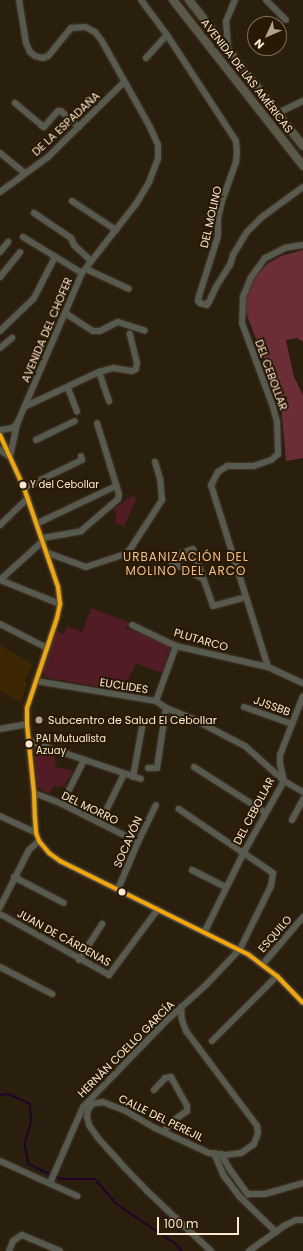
<!DOCTYPE html>
<meta charset="utf-8">
<style>
body{margin:0}
#map{position:relative;width:303px;height:1251px;overflow:hidden;background:#2a1e0d;font-family:Poppins,sans-serif}
div>[style]{position:absolute}
.built>*{inset:0;background:#3d2602}
.green>*{inset:0;background:#511c23}
.forest>*{inset:0;background:#6b2e36}
.stream>*{height:1.5px;margin:-0.75px;padding:0 0.75px;transform-origin:0.75px;border-radius:0.75px;background:#20032c}
.roads{filter:drop-shadow(0 0 1px #45392b) drop-shadow(0 0 1px #45392b)}
.minor>*{height:6px;margin:-3px;padding:0 3px;transform-origin:3px;border-radius:3px;background:#575a4f}
.major>*{height:8px;margin:-4px;padding:0 4px;transform-origin:4px;border-radius:4px;background:#59594a}
.bus-1>*{height:4px;margin:-2px;padding:0 2px;transform-origin:2px;border-radius:2px;background:#f7a600}
.dots>*{width:11px;height:11px;translate:-50% -50%;box-sizing:border-box;border:2px solid #281906;border-radius:50%}
span{translate:-50% -50%;white-space:nowrap;text-align:center;line-height:1.15;-webkit-text-stroke:4px #281906;paint-order:stroke}
.bus-label{font-size:10px;color:#fce8cf}
.left{translate:0 -50%;text-align:left}
.street-label{font-size:11px;color:#fce8cf}
.poi-label{font-size:11px;color:#fce8cf}
.neighbourhood-label{font-size:12px;color:#f1bf80;letter-spacing:1px}
.north{position:absolute;left:247px;top:16px;width:40px;height:40px;box-sizing:border-box;background:#281906;border:1px solid #7d6c56;border-radius:50%;rotate:225deg;font-size:11px;font-weight:700;line-height:16px;text-align:center;color:#fce8cf}
.north::after{content:'';display:block;margin:auto;width:14px;height:18px;background:#b2a18b;clip-path:polygon(50% 0,100% 100%,50% 72%,0 100%)}
.scale{position:absolute;left:157px;top:1217px;width:82px;height:18px;box-sizing:border-box;border:2px solid #fce8cf;border-top:0;padding-left:5px;font-size:12px;line-height:14px;white-space:nowrap;color:#fce8cf;-webkit-text-stroke:3px #281906;paint-order:stroke}
</style>
<div id="map">
<div class="built">
<i style="clip-path:polygon(0 645px,33px 664px,25px 680px,27px 683px,21px 703px,0 691px)"></i>
</div>
<div class="green">
<i style="clip-path:polygon(134px 494px,136px 500px,124px 526px,114px 522px,117px 516px,114px 509px)"></i>
<i style="clip-path:polygon(91px 608px,128px 622px,126px 629px,150px 635px,167px 644px,170px 649px,162px 673px,136px 663px,124px 687px,108px 685px,104px 688px,45px 677px,42px 670px,56px 631px,64px 634px,67px 626px,82px 632px)"></i>
<i style="clip-path:polygon(33px 743px,54px 751px,56px 767px,74px 771px,65px 783px,66px 788px,61px 785px,60px 788px,54px 785px,49px 794px,38px 787px,36px 779px)"></i>
</div>
<div class="forest">
<i style="clip-path:polygon(303px 250px,303px 342px,297px 338px,286px 340px,294px 377px,303px 395px,303px 458px,286px 461px,281px 405px,248px 318px,245px 308px,246px 296px,253px 279px,267px 264px,281px 256px)"></i>
</div>
<div class="stream">
<i style="left:0;top:1095px;width:9px;rotate:-6deg"></i>
<i style="left:9px;top:1094px;width:23px;rotate:25deg"></i>
<i style="left:30px;top:1104px;width:16px;rotate:83deg"></i>
<i style="left:32px;top:1120px;width:25px;rotate:106deg"></i>
<i style="left:25px;top:1144px;width:20px;rotate:79deg"></i>
<i style="left:29px;top:1164px;width:25px;rotate:26deg"></i>
<i style="left:55px;top:1176px;width:8px;rotate:23deg"></i>
<i style="left:62px;top:1179px;width:33px"></i>
<i style="left:95px;top:1179px;width:33px;rotate:49deg"></i>
<i style="left:117px;top:1204px;width:71px;rotate:34.1deg"></i>
<i style="left:176px;top:1244px;width:9px;rotate:49deg"></i>
</div>
<div class="roads">
<div class="minor">
<i style="left:141px;top:0;width:44px;rotate:53.4deg"></i>
<i style="left:167px;top:35px;width:126px;rotate:56.9deg"></i>
<i style="left:236px;top:141px;width:11px;rotate:85deg"></i>
<i style="left:237px;top:152px;width:10px;rotate:96deg"></i>
<i style="left:236px;top:162px;width:41px;rotate:109.7deg"></i>
<i style="left:222px;top:201px;width:17px;rotate:103deg"></i>
<i style="left:218px;top:218px;width:18px;rotate:90deg"></i>
<i style="left:218px;top:236px;width:63px;rotate:107.6deg"></i>
<i style="left:199px;top:296px;width:5px;rotate:101deg"></i>
<i style="left:198px;top:301px;width:3px;rotate:45deg"></i>
<i style="left:200px;top:303px;width:7px;rotate:16deg"></i>
<i style="left:207px;top:305px;width:4px;rotate:-56deg"></i>
<i style="left:209px;top:302px;width:17px;rotate:-65deg"></i>
<i style="left:216px;top:287px;width:26px;rotate:-58deg"></i>
<i style="left:230px;top:265px;width:10px;rotate:-73deg"></i>
<i style="left:233px;top:255px;width:27px;rotate:-59deg"></i>
<i style="left:247px;top:232px;width:21px;rotate:-45deg"></i>
<i style="left:262px;top:217px;width:51px;rotate:-36.2deg"></i>
<i style="left:266px;top:0;width:28px;rotate:45deg"></i>
<i style="left:228px;top:49px;width:28px;rotate:-94deg"></i>
<i style="left:226px;top:21px;width:23px;rotate:-67deg"></i>
<i style="left:146px;top:58px;width:31px;rotate:-48deg"></i>
<i style="left:15px;top:103px;width:35px;rotate:40deg"></i>
<i style="left:42px;top:126px;width:2px;rotate:27deg"></i>
<i style="left:44px;top:127px;width:21px;rotate:-49deg"></i>
<i style="left:58px;top:111px;width:3px"></i>
<i style="left:61px;top:111px;width:24px;rotate:42deg"></i>
<i style="left:278px;top:113px;width:28px;rotate:-26deg"></i>
<i style="left:0;top:153px;width:32px;rotate:39deg"></i>
<i style="left:0;top:192px;width:59px;rotate:-36.1deg"></i>
<i style="left:48px;top:157px;width:107px;rotate:-44.6deg"></i>
<i style="left:72px;top:201px;width:53px;rotate:33.4deg"></i>
<i style="left:34px;top:213px;width:45px;rotate:34deg"></i>
<i style="left:71px;top:238px;width:8px;rotate:67deg"></i>
<i style="left:74px;top:245px;width:23px;rotate:43deg"></i>
<i style="left:23px;top:237px;width:69px;rotate:31.4deg"></i>
<i style="left:303px;top:245px;width:18px;rotate:171deg"></i>
<i style="left:285px;top:248px;width:22px;rotate:153deg"></i>
<i style="left:265px;top:258px;width:24px;rotate:126deg"></i>
<i style="left:251px;top:277px;width:22px;rotate:112deg"></i>
<i style="left:243px;top:297px;width:26px;rotate:92deg"></i>
<i style="left:242px;top:323px;width:90px;rotate:69.7deg"></i>
<i style="left:273px;top:407px;width:16px;rotate:75deg"></i>
<i style="left:277px;top:422px;width:32px;rotate:88deg"></i>
<i style="left:278px;top:454px;width:9px;rotate:139deg"></i>
<i style="left:271px;top:460px;width:18px;rotate:161deg"></i>
<i style="left:254px;top:466px;width:27px;rotate:180deg"></i>
<i style="left:227px;top:466px;width:11px;rotate:146deg"></i>
<i style="left:218px;top:472px;width:15px;rotate:118deg"></i>
<i style="left:211px;top:485px;width:191px;rotate:72.6deg"></i>
<i style="left:268px;top:667px;width:38px;rotate:25deg"></i>
<i style="left:0;top:252px;width:13px;rotate:-51deg"></i>
<i style="left:86px;top:269px;width:47px;rotate:24.9deg"></i>
<i style="left:0;top:277px;width:32px;rotate:-51deg"></i>
<i style="left:65px;top:313px;width:33px;rotate:33deg"></i>
<i style="left:93px;top:331px;width:7px"></i>
<i style="left:100px;top:331px;width:20px;rotate:-27deg"></i>
<i style="left:118px;top:322px;width:28px;rotate:18deg"></i>
<i style="left:0;top:331px;width:47px;rotate:-44.1deg"></i>
<i style="left:34px;top:298px;width:46px;rotate:-62.9deg"></i>
<i style="left:0;top:348px;width:16px;rotate:-40deg"></i>
<i style="left:99px;top:372px;width:31px;rotate:71deg"></i>
<i style="left:68px;top:388px;width:25px;rotate:69deg"></i>
<i style="left:26px;top:406px;width:81px;rotate:-25deg"></i>
<i style="left:99px;top:372px;width:15px;rotate:-16deg"></i>
<i style="left:113px;top:368px;width:19px;rotate:9deg"></i>
<i style="left:132px;top:371px;width:4px;rotate:-27deg"></i>
<i style="left:136px;top:369px;width:6px;rotate:-81deg"></i>
<i style="left:137px;top:363px;width:30px;rotate:-104deg"></i>
<i style="left:0;top:430px;width:12px;rotate:-9deg"></i>
<i style="left:12px;top:428px;width:6px;rotate:-39deg"></i>
<i style="left:0;top:435px;width:58px;rotate:65.6deg"></i>
<i style="left:24px;top:488px;width:105px;rotate:71deg"></i>
<i style="left:58px;top:587px;width:17px;rotate:83deg"></i>
<i style="left:60px;top:604px;width:14px;rotate:102deg"></i>
<i style="left:57px;top:618px;width:95px;rotate:108.4deg"></i>
<i style="left:27px;top:708px;width:16px;rotate:90deg"></i>
<i style="left:27px;top:724px;width:69px;rotate:84.2deg"></i>
<i style="left:34px;top:793px;width:25px;rotate:88deg"></i>
<i style="left:35px;top:818px;width:15px;rotate:86deg"></i>
<i style="left:36px;top:833px;width:9px;rotate:69deg"></i>
<i style="left:39px;top:841px;width:16px;rotate:50deg"></i>
<i style="left:49px;top:853px;width:14px;rotate:36deg"></i>
<i style="left:60px;top:861px;width:211px;rotate:26.4deg"></i>
<i style="left:249px;top:955px;width:35px;rotate:37deg"></i>
<i style="left:277px;top:976px;width:37px;rotate:46deg"></i>
<i style="left:36px;top:440px;width:43px;rotate:-26deg"></i>
<i style="left:0;top:450px;width:12px;rotate:35deg"></i>
<i style="left:10px;top:457px;width:34px;rotate:-78deg"></i>
<i style="left:17px;top:424px;width:164px;rotate:-66.7deg"></i>
<i style="left:82px;top:273px;width:88px;rotate:-52deg"></i>
<i style="left:136px;top:204px;width:26px;rotate:-59deg"></i>
<i style="left:149px;top:182px;width:25px;rotate:-69deg"></i>
<i style="left:158px;top:159px;width:14px;rotate:-90deg"></i>
<i style="left:158px;top:145px;width:20px;rotate:-114deg"></i>
<i style="left:150px;top:127px;width:98px;rotate:-119.2deg"></i>
<i style="left:102px;top:41px;width:11px;rotate:-128deg"></i>
<i style="left:95px;top:32px;width:11px;rotate:-153deg"></i>
<i style="left:85px;top:27px;width:14px;rotate:176deg"></i>
<i style="left:71px;top:28px;width:36px;rotate:129deg"></i>
<i style="left:48px;top:56px;width:5px;rotate:158deg"></i>
<i style="left:43px;top:58px;width:8px;rotate:-166deg"></i>
<i style="left:35px;top:56px;width:6px;rotate:-141deg"></i>
<i style="left:30px;top:52px;width:10px;rotate:-114deg"></i>
<i style="left:26px;top:43px;width:44px;rotate:-99.2deg"></i>
<i style="left:24px;top:488px;width:64px;rotate:-25.8deg"></i>
<i style="left:82px;top:460px;width:4px;rotate:-104deg"></i>
<i style="left:38px;top:523px;width:86px;rotate:-25.4deg"></i>
<i style="left:0;top:525px;width:39px;rotate:-44deg"></i>
<i style="left:43px;top:538px;width:39px;rotate:-10deg"></i>
<i style="left:81px;top:531px;width:49px;rotate:-40.9deg"></i>
<i style="left:118px;top:499px;width:5px;rotate:-79deg"></i>
<i style="left:119px;top:494px;width:74px;rotate:-107.2deg"></i>
<i style="left:48px;top:553px;width:40px;rotate:20.2deg"></i>
<i style="left:86px;top:567px;width:41px;rotate:-18.4deg"></i>
<i style="left:125px;top:554px;width:5px;rotate:-37deg"></i>
<i style="left:129px;top:551px;width:61px;rotate:-57.1deg"></i>
<i style="left:162px;top:500px;width:21px;rotate:-95deg"></i>
<i style="left:160px;top:479px;width:18px;rotate:-106deg"></i>
<i style="left:202px;top:578px;width:34px;rotate:-153deg"></i>
<i style="left:172px;top:563px;width:6px;rotate:-108deg"></i>
<i style="left:170px;top:557px;width:24px;rotate:-19deg"></i>
<i style="left:193px;top:549px;width:60px;rotate:70.7deg"></i>
<i style="left:213px;top:606px;width:34px;rotate:-15deg"></i>
<i style="left:0;top:580px;width:65px;rotate:21.8deg"></i>
<i style="left:0;top:580px;width:58px;rotate:-42.2deg"></i>
<i style="left:0;top:624px;width:53px;rotate:27.1deg"></i>
<i style="left:132px;top:625px;width:49px;rotate:25.5deg"></i>
<i style="left:176px;top:646px;width:94px;rotate:12.9deg"></i>
<i style="left:36px;top:681px;width:122px;rotate:9.5deg"></i>
<i style="left:156px;top:701px;width:12px;rotate:35deg"></i>
<i style="left:166px;top:708px;width:31px;rotate:22deg"></i>
<i style="left:195px;top:720px;width:56px;rotate:27.5deg"></i>
<i style="left:245px;top:746px;width:52px;rotate:41.9deg"></i>
<i style="left:284px;top:781px;width:22px;rotate:30deg"></i>
<i style="left:156px;top:701px;width:59px;rotate:-70deg"></i>
<i style="left:244px;top:707px;width:51px;rotate:19.5deg"></i>
<i style="left:0;top:729px;width:27px;rotate:-10deg"></i>
<i style="left:29px;top:741px;width:118px;rotate:18.7deg"></i>
<i style="left:194px;top:767px;width:85px;rotate:32.6deg"></i>
<i style="left:148px;top:768px;width:9px"></i>
<i style="left:157px;top:768px;width:61px;rotate:-81.5deg"></i>
<i style="left:133px;top:777px;width:56px;rotate:-79.7deg"></i>
<i style="left:34px;top:793px;width:30px;rotate:21deg"></i>
<i style="left:62px;top:804px;width:85px;rotate:26.6deg"></i>
<i style="left:62px;top:804px;width:49px;rotate:-63.4deg"></i>
<i style="left:0;top:816px;width:40px;rotate:25deg"></i>
<i style="left:292px;top:820px;width:24px;rotate:-62deg"></i>
<i style="left:100px;top:823px;width:55px;rotate:-63.9deg"></i>
<i style="left:192px;top:870px;width:38px;rotate:27deg"></i>
<i style="left:14px;top:877px;width:56px;rotate:27.5deg"></i>
<i style="left:118px;top:889px;width:51px;rotate:-66.9deg"></i>
<i style="left:138px;top:842px;width:41px;rotate:-64.1deg"></i>
<i style="left:0;top:907px;width:64px;rotate:-63deg"></i>
<i style="left:29px;top:850px;width:13px;rotate:-42deg"></i>
<i style="left:0;top:914px;width:125px;rotate:29.2deg"></i>
<i style="left:109px;top:975px;width:82px;rotate:-53.4deg"></i>
<i style="left:205px;top:931px;width:88px;rotate:-63.7deg"></i>
<i style="left:244px;top:852px;width:81px;rotate:-60.6deg"></i>
<i style="left:284px;top:781px;width:17px;rotate:-103deg"></i>
<i style="left:280px;top:764px;width:9px;rotate:-90deg"></i>
<i style="left:280px;top:755px;width:63px;rotate:-68.7deg"></i>
<i style="left:79px;top:960px;width:43px;rotate:-57.4deg"></i>
<i style="left:263px;top:964px;width:62px;rotate:-49.6deg"></i>
<i style="left:0;top:967px;width:59px;rotate:27.4deg"></i>
<i style="left:181px;top:1007px;width:13px;rotate:86deg"></i>
<i style="left:182px;top:1020px;width:12px;rotate:70deg"></i>
<i style="left:186px;top:1031px;width:119px;rotate:53.2deg"></i>
<i style="left:257px;top:1126px;width:7px;rotate:82deg"></i>
<i style="left:258px;top:1133px;width:12px;rotate:110deg"></i>
<i style="left:254px;top:1144px;width:16px;rotate:145deg"></i>
<i style="left:241px;top:1153px;width:16px;rotate:173deg"></i>
<i style="left:225px;top:1155px;width:16px;rotate:-173deg"></i>
<i style="left:209px;top:1153px;width:60px;rotate:-155.2deg"></i>
<i style="left:155px;top:1128px;width:34px;rotate:-150deg"></i>
<i style="left:126px;top:1111px;width:25px;rotate:-159deg"></i>
<i style="left:103px;top:1102px;width:11px;rotate:170deg"></i>
<i style="left:92px;top:1104px;width:7px;rotate:124deg"></i>
<i style="left:88px;top:1110px;width:7px;rotate:98deg"></i>
<i style="left:87px;top:1117px;width:8px;rotate:76deg"></i>
<i style="left:89px;top:1125px;width:16px;rotate:55deg"></i>
<i style="left:98px;top:1138px;width:39px;rotate:48deg"></i>
<i style="left:124px;top:1167px;width:33px;rotate:46deg"></i>
<i style="left:147px;top:1191px;width:88px;rotate:43.2deg"></i>
<i style="left:212px;top:1041px;width:92px;rotate:-45deg"></i>
<i style="left:154px;top:1090px;width:16px;rotate:-47deg"></i>
<i style="left:165px;top:1078px;width:6px;rotate:-9deg"></i>
<i style="left:171px;top:1077px;width:33px;rotate:61deg"></i>
<i style="left:187px;top:1106px;width:5px;rotate:90deg"></i>
<i style="left:187px;top:1111px;width:16px;rotate:145deg"></i>
<i style="left:174px;top:1120px;width:16px;rotate:133deg"></i>
<i style="left:214px;top:1153px;width:25px;rotate:67deg"></i>
<i style="left:224px;top:1176px;width:25px;rotate:53deg"></i>
<i style="left:239px;top:1196px;width:52px;rotate:44.2deg"></i>
<i style="left:221px;top:1154px;width:20px;rotate:60deg"></i>
<i style="left:231px;top:1171px;width:29px;rotate:54deg"></i>
<i style="left:248px;top:1194px;width:17px"></i>
<i style="left:265px;top:1194px;width:40px;rotate:-16deg"></i>
<i style="left:0;top:1161px;width:85px;rotate:24.4deg"></i>
<i style="left:50px;top:1183px;width:83px;rotate:-66.5deg"></i>
<i style="left:83px;top:1107px;width:120px;rotate:-46deg"></i>
<i style="left:166px;top:1021px;width:54px;rotate:-42deg"></i>
<i style="left:206px;top:985px;width:50px;rotate:-46.6deg"></i>
<i style="left:240px;top:949px;width:70px;rotate:-63.8deg"></i>
<i style="left:271px;top:886px;width:13px;rotate:-81deg"></i>
<i style="left:273px;top:873px;width:114px;rotate:-145.8deg"></i>
<i style="left:9px;top:1251px;width:11px;rotate:-68deg"></i>
<i style="left:13px;top:1241px;width:11px;rotate:-34deg"></i>
<i style="left:22px;top:1235px;width:41px;rotate:22.8deg"></i>
<i style="left:249px;top:1251px;width:43px;rotate:-35.5deg"></i>
<i style="left:284px;top:1226px;width:13px;rotate:-27deg"></i>
<i style="left:296px;top:1220px;width:7px"></i>
</div>
<div class="major">
<i style="left:173px;top:0;width:211px;rotate:51.9deg"></i>
<i style="left:189px;top:0;width:185px;rotate:52deg"></i>
</div>
</div>
<div class="bus-1">
<i style="left:0;top:435px;width:58px;rotate:65.6deg"></i>
<i style="left:24px;top:488px;width:105px;rotate:71deg"></i>
<i style="left:58px;top:587px;width:17px;rotate:83deg"></i>
<i style="left:60px;top:604px;width:14px;rotate:102deg"></i>
<i style="left:57px;top:618px;width:95px;rotate:108.4deg"></i>
<i style="left:27px;top:708px;width:16px;rotate:90deg"></i>
<i style="left:27px;top:724px;width:69px;rotate:84.2deg"></i>
<i style="left:34px;top:793px;width:25px;rotate:88deg"></i>
<i style="left:35px;top:818px;width:15px;rotate:86deg"></i>
<i style="left:36px;top:833px;width:9px;rotate:69deg"></i>
<i style="left:39px;top:841px;width:16px;rotate:50deg"></i>
<i style="left:49px;top:853px;width:14px;rotate:36deg"></i>
<i style="left:60px;top:861px;width:211px;rotate:26.4deg"></i>
<i style="left:249px;top:955px;width:35px;rotate:37deg"></i>
<i style="left:277px;top:976px;width:37px;rotate:46deg"></i>
</div>
<div class="dots">
<i style="left:23px;top:485px;background:#fce8cf"></i>
<i style="left:39px;top:720px;background:#b2a18b"></i>
<i style="left:29px;top:744px;background:#fce8cf"></i>
<i style="left:122px;top:892px;background:#fce8cf"></i>
</div>
<div class="bus-label">
<span class="left" style="left:30px;top:485px">Y del Cebollar</span>
<span class="left" style="left:36px;top:744px">PAI Mutualista<br>Azuay</span>
</div>
<div class="street-label">
<span style="left:247px;top:76px;rotate:52deg">AVENIDA DE LAS AMÉRICAS</span>
<span style="left:66px;top:124px;rotate:-43deg">DE LA ESPADAÑA</span>
<span style="left:211px;top:217px;rotate:-77deg">DEL MOLINO</span>
<span style="left:47px;top:330px;rotate:-67deg">AVENIDA DEL CHOFER</span>
<span style="left:271px;top:375px;rotate:70deg">DEL CEBOLLAR</span>
<span style="left:201px;top:640px;rotate:16deg">PLUTARCO</span>
<span style="left:124px;top:686px;rotate:9deg">EUCLIDES</span>
<span style="left:272px;top:706px;rotate:20deg">JJSSBB</span>
<span style="left:90px;top:808px;rotate:26deg">DEL MORRO</span>
<span style="left:254px;top:811px;rotate:-62deg">DEL CEBOLLAR</span>
<span style="left:128px;top:842px;rotate:-66deg">SOCAVÓN</span>
<span style="left:275px;top:934px;rotate:-49deg">ESQUILO</span>
<span style="left:64px;top:938px;rotate:29deg">JUAN DE CÁRDENAS</span>
<span style="left:126px;top:1049px;rotate:-45deg">HERNÁN COELLO GARCÍA</span>
<span style="left:161px;top:1118px;rotate:26deg">CALLE DEL PEREJIL</span>
</div>
<div class="poi-label">
<span class="left" style="left:48px;top:720px">Subcentro de Salud El Cebollar</span>
</div>
<div class="neighbourhood-label">
<span style="left:186px;top:564px">URBANIZACIÓN DEL<br>MOLINO DEL ARCO</span>
</div>
<div class="north">N</div>
<div class="scale">100 m</div>
</div>
